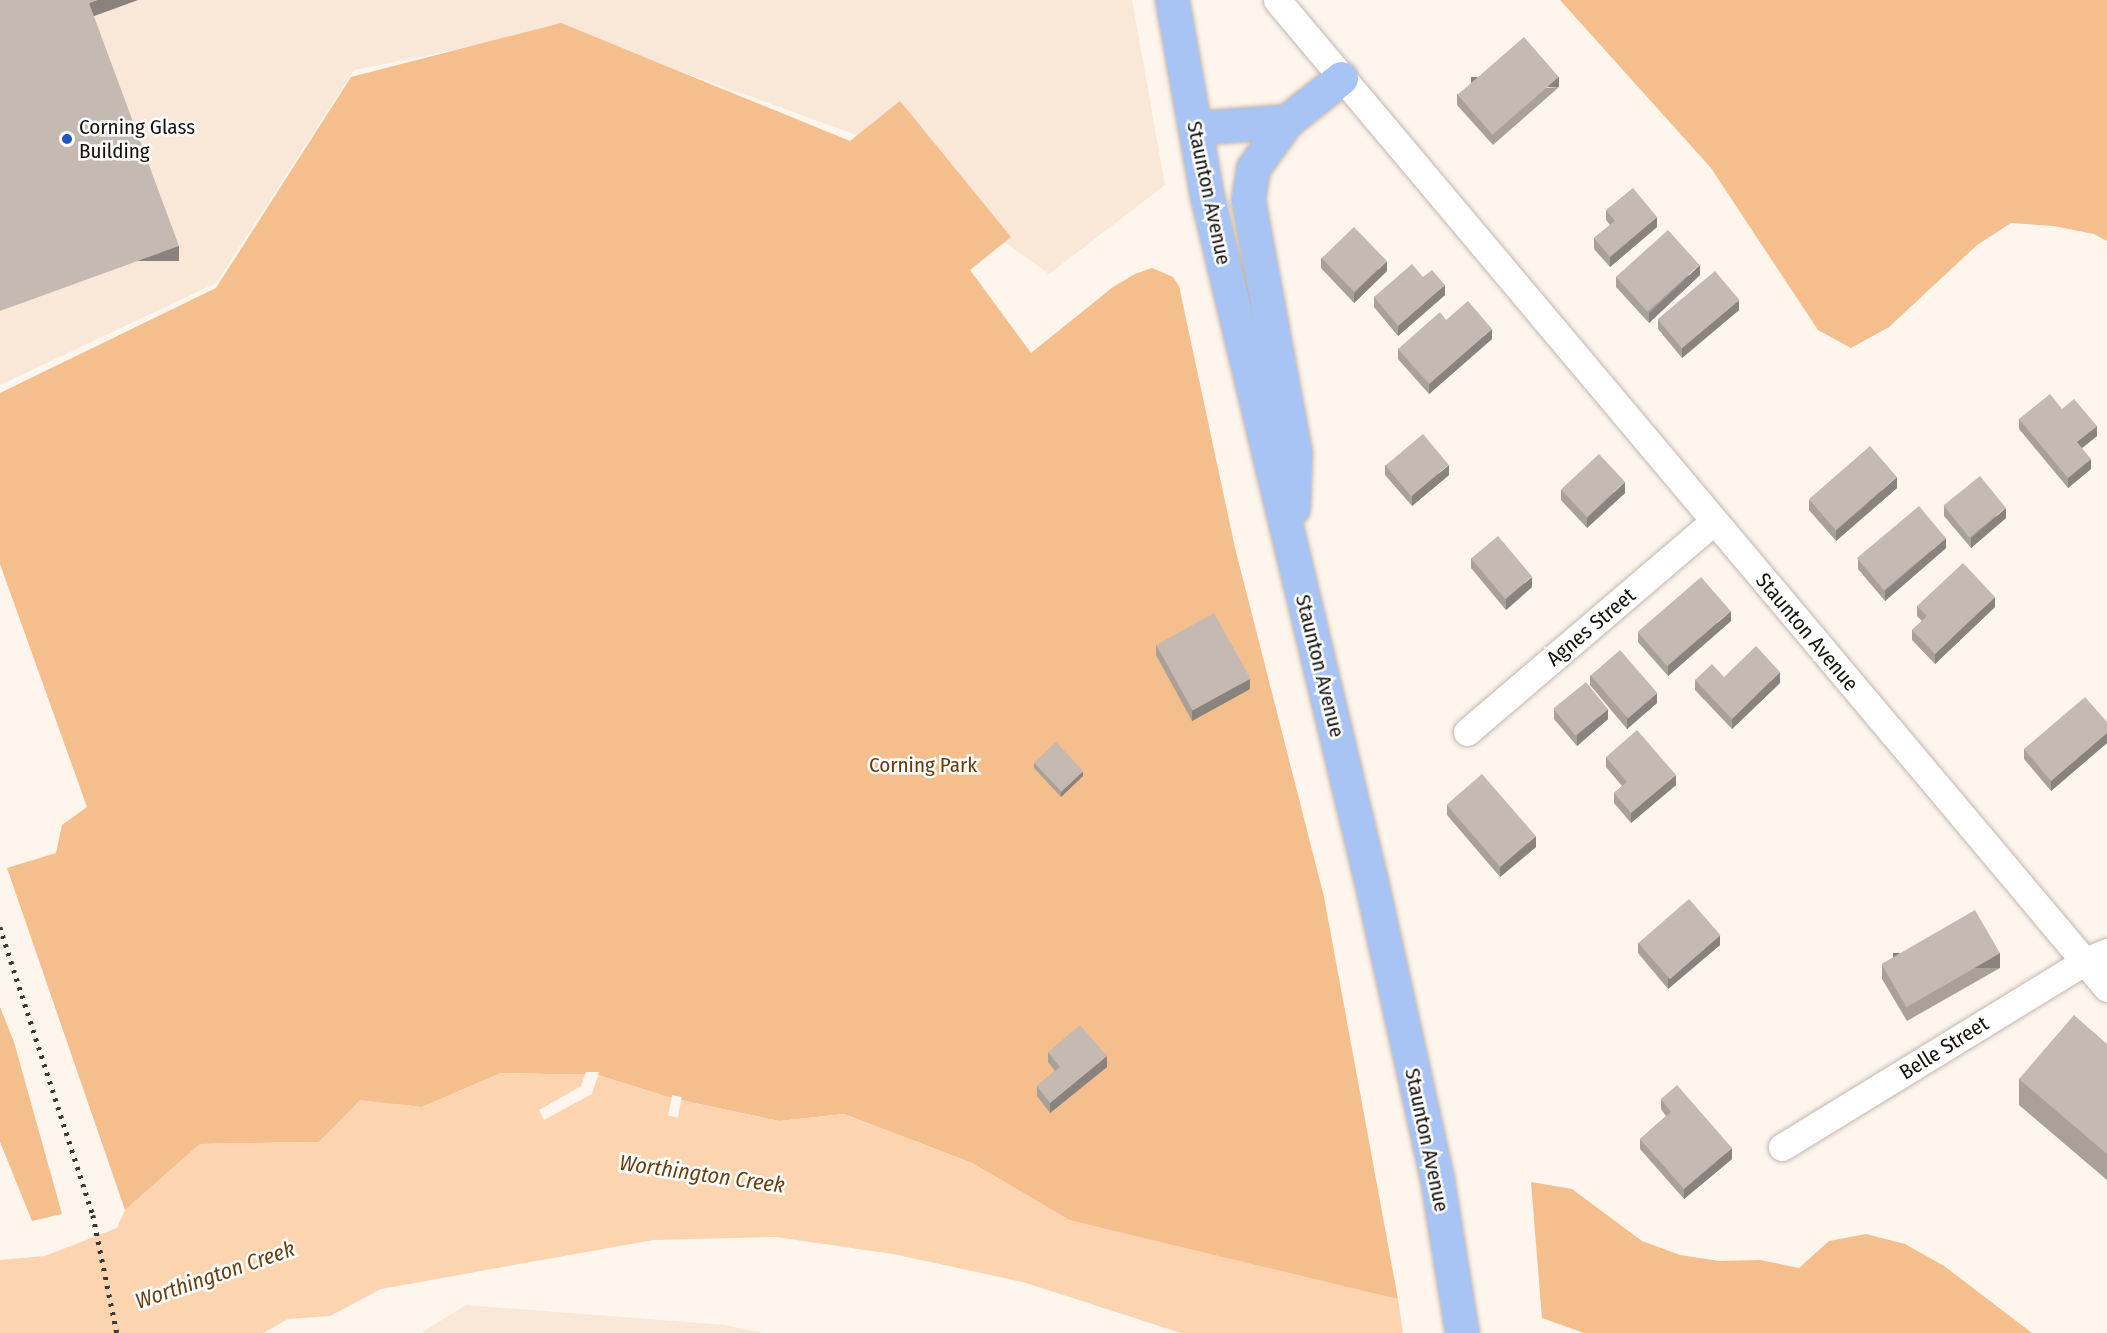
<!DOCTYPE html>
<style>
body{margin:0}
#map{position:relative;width:2107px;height:1333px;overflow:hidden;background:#fef5ed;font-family:"Fira Sans Condensed",sans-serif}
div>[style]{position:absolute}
.built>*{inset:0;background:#f9e7d8}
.green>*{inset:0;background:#f5be8d}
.water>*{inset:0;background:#fdd4b0}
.pier>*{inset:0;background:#fef5ed;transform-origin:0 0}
.roads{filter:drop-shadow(0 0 2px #c2b7ae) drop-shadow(0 0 2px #c2b7ae)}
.minor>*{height:27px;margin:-13.5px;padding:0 13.5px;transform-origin:13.5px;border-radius:13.5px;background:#fff}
.primary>*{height:33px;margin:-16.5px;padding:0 16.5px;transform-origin:16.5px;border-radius:16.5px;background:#a8c4f5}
.rail>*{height:4.5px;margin-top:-2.25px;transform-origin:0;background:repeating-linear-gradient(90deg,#3c3834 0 3px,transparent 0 9px)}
.wall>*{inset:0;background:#a9a098}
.shaded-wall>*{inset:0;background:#8a827c;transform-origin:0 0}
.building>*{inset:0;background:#c5bab1;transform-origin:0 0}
.dots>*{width:16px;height:16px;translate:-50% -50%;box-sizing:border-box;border:3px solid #fff;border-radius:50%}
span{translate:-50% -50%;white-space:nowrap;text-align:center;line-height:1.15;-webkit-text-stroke:5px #fff;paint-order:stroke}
.poi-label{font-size:21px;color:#15120e}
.left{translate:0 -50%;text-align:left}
.street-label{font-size:21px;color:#15120e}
.park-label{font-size:21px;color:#653b09}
.water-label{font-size:22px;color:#6a3f10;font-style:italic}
</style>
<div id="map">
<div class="built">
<i style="clip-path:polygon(0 0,1132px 0,1165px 185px,1049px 274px,859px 136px,562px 28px,354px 70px,216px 283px,0 385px)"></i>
<i style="clip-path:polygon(466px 1305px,725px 1325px,762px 1333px,421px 1333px)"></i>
</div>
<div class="green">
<i style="clip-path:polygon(1560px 0,2107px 0,2107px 241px,2094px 234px,2054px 226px,2011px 223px,1977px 245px,1889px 327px,1851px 348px,1818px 330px,1711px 168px)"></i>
<i style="clip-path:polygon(561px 23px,850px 141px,900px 101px,1011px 237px,970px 270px,1031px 353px,1113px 287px,1135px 274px,1152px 268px,1173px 277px,1179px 286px,1235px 548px,1324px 897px,1398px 1299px,1225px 1261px,1069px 1220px,972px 1163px,844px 1114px,779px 1121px,671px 1098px,598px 1075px,501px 1073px,422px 1107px,360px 1101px,319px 1142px,200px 1144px,125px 1210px,7px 868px,56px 853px,62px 825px,87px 807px,0 564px,0 393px,216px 288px,351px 77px)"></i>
<i style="clip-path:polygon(0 1007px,14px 1042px,62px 1214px,32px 1221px,0 1142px)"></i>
<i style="clip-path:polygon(1531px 1182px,1572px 1189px,1642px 1241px,1680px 1255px,1719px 1261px,1760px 1260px,1799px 1268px,1829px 1241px,1866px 1234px,1905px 1244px,1944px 1266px,2032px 1333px,1584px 1333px,1542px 1318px)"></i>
</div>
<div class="water">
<i style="clip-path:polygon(501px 1073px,598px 1075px,671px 1098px,779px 1121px,844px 1114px,972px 1163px,1069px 1220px,1398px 1299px,1403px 1333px,1181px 1333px,1023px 1282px,893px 1254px,776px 1237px,653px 1240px,381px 1289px,330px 1316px,288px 1319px,263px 1333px,0 1333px,0 1260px,45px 1256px,117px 1228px,125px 1210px,200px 1144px,319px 1142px,360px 1100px,422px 1107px)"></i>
</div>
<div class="pier">
<i style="clip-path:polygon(586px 1072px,599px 1072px,592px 1094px,544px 1120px,539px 1110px,581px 1086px)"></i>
<i style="left:672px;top:1095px;width:10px;height:21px;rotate:11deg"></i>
</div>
<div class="roads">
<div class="minor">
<i style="left:1277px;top:0;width:1290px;rotate:49.97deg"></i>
<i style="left:1467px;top:732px;width:325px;rotate:-40.5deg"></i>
<i style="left:1782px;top:1147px;width:356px;rotate:-31.5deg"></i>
<i style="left:2085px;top:961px;width:24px;rotate:-22deg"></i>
</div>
<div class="primary">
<i style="left:1172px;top:0;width:199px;rotate:79.9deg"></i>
<i style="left:1207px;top:196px;width:704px;rotate:76.54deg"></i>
<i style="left:1371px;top:881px;width:305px;rotate:77.5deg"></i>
<i style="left:1437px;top:1179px;width:156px;rotate:80.8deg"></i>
<i style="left:1195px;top:128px;width:92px;rotate:-4.4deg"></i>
<i style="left:1293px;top:508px;width:55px;rotate:-87.9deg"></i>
<i style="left:1295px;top:453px;width:257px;rotate:-100.5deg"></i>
<i style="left:1248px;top:200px;width:32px;rotate:-81deg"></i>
<i style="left:1253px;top:168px;width:58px;rotate:-54.1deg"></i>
<i style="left:1287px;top:121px;width:69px;rotate:-38.5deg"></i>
</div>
</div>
<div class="rail">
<i style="left:0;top:927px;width:303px;rotate:72.1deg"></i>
<i style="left:93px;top:1215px;width:120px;rotate:78.5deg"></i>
</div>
<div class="wall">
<i style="clip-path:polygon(1559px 87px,1493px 145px,1457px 105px,1457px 94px)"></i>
<i style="clip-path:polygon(1606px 210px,1657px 227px,1610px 267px,1594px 249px,1594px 238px,1610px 225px,1606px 220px)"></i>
<i style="clip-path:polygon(1321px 258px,1387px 271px,1354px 303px,1321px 268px)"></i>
<i style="clip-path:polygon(1700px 275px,1649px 323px,1616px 287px,1616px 277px)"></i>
<i style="clip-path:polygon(1423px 277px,1445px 295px,1398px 336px,1374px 307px,1374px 297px)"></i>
<i style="clip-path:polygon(1739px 310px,1682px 358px,1658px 329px,1658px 319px)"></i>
<i style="clip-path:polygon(1446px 320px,1492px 339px,1429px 394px,1398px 359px,1398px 349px)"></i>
<i style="clip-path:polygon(2062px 409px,2097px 436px,2082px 448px,2091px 469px,2068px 488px,2019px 429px,2019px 419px)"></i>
<i style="clip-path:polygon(1385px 465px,1449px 475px,1412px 506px,1385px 475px)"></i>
<i style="clip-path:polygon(1897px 488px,1836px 541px,1809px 510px,1809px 500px)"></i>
<i style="clip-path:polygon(1561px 490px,1625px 493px,1587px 528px,1561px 500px)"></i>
<i style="clip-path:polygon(1944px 506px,2006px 518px,1971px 548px,1944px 516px)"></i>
<i style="clip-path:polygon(1946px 548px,1885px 601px,1858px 569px,1858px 559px)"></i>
<i style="clip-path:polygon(1471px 558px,1532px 587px,1506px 610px,1471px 568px)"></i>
<i style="clip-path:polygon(1917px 606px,1995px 607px,1935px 664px,1912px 640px,1912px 630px,1922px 621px,1917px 616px)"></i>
<i style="clip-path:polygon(1731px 621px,1668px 676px,1638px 642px,1638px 632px)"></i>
<i style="clip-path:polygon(1156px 645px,1250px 689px,1192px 721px,1156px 655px)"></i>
<i style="clip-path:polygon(1590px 675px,1657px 703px,1627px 729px,1590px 685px)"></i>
<i style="clip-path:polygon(1724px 677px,1780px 683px,1732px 729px,1695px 690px,1695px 680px)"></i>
<i style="clip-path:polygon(1554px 709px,1608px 719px,1577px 746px,1554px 719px)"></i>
<i style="clip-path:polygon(2107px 722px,2107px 743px,2051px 791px,2024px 759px,2024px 749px)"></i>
<i style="clip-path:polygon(1606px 757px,1676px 785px,1631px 823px,1614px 803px,1614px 793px,1622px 786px,1606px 767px)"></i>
<i style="clip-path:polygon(1034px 763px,1083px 776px,1061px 797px,1034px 768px)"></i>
<i style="clip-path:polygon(1447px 805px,1536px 847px,1500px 877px,1447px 815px)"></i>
<i style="clip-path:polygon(1638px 943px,1720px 945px,1668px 989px,1638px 953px)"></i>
<i style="clip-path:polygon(1882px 964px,2000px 968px,1907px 1021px,1882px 979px)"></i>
<i style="clip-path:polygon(2107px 1044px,2107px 1180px,2019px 1105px,2019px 1079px)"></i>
<i style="clip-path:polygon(1048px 1052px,1107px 1067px,1050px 1113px,1037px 1096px,1037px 1086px,1055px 1071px,1048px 1062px)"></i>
<i style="clip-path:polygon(1661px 1099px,1732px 1159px,1684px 1199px,1640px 1149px,1640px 1139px,1666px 1116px,1661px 1109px)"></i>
</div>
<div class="shaded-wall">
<i style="clip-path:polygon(97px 0,138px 0,89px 18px,89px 3px)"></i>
<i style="left:1559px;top:77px;width:10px;height:88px;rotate:90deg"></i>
<i style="clip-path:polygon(1657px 217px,1657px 227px,1610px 267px,1610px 257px)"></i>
<i style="left:179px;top:246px;width:15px;height:190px;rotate:90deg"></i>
<i style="clip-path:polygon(1387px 261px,1387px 271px,1354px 303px,1354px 293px)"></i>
<i style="clip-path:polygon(1700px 265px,1700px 275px,1649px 323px,1649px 313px)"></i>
<i style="clip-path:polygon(1445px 285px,1445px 295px,1398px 336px,1398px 326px)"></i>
<i style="clip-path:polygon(1739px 300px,1739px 310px,1682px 358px,1682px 348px)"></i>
<i style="clip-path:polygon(1492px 329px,1492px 339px,1429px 394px,1429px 384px)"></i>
<i style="clip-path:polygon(2097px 426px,2097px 436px,2077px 452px,2077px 442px)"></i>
<i style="clip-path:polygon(2091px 459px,2091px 469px,2068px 488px,2068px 478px)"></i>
<i style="clip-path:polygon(1449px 465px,1449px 475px,1412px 506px,1412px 496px)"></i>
<i style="clip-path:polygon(1897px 477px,1897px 488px,1836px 541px,1836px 531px)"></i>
<i style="clip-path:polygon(1625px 482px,1625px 493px,1587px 528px,1587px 518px)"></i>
<i style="clip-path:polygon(2006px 508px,2006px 518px,1971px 548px,1971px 538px)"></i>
<i style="clip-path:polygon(1946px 538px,1946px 548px,1885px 601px,1885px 591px)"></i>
<i style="clip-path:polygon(1532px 577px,1532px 587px,1506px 610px,1506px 599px)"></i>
<i style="clip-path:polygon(1995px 597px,1995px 607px,1935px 664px,1935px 654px)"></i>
<i style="clip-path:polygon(1731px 611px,1731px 621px,1668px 676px,1668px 666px)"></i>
<i style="clip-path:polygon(1780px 672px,1780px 683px,1732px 729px,1732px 719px)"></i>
<i style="clip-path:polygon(1250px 679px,1250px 689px,1192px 721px,1192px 710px)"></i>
<i style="clip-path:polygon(1657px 693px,1657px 703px,1627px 729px,1627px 718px)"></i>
<i style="clip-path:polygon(1608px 709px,1608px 719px,1577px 746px,1577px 735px)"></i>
<i style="clip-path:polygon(2107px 733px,2107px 743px,2051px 791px,2051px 781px)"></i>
<i style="clip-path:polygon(1083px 771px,1083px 776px,1061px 797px,1061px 791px)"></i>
<i style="clip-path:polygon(1676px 775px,1676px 785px,1631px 823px,1631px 813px)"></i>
<i style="clip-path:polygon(1536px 836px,1536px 847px,1500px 877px,1500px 867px)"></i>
<i style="clip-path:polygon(1720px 935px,1720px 945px,1668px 989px,1668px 978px)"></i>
<i style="left:2000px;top:953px;width:15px;height:107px;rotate:90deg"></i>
<i style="clip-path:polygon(1107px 1056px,1107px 1067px,1050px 1113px,1050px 1103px)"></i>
<i style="clip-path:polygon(1732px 1148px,1732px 1159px,1684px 1199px,1684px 1189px)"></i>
</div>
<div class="building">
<i style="clip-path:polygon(0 0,97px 0,89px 3px,179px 246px,0 311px)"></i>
<i style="left:1524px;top:37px;width:53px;height:88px;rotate:49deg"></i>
<i style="clip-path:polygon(1633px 188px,1657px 217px,1610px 257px,1594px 238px,1615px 221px,1606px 210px)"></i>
<i style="left:1354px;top:227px;width:47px;height:45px;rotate:46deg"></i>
<i style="left:1668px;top:230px;width:47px;height:70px;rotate:48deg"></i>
<i style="clip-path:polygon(1412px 264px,1423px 277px,1432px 270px,1445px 285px,1398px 326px,1374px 297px)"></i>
<i style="left:1715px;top:271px;width:38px;height:75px;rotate:50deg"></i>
<i style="clip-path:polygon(1468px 301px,1492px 329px,1429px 384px,1398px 349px,1440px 312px,1446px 320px)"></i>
<i style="clip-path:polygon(2050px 394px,2062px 409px,2074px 399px,2097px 426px,2077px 442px,2091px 459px,2068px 478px,2019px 419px)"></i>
<i style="left:1423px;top:434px;width:40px;height:49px;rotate:50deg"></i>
<i style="left:1870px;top:446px;width:41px;height:81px;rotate:49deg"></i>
<i style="left:1599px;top:454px;width:38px;height:52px;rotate:47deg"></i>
<i style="left:1980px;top:476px;width:41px;height:47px;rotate:51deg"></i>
<i style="left:1919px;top:506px;width:42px;height:81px;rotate:50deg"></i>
<i style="left:1498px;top:536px;width:53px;height:35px;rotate:50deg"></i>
<i style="clip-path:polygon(1963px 563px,1995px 597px,1935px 654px,1912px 630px,1927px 616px,1917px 606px)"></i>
<i style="left:1701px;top:577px;width:45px;height:84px;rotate:49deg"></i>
<i style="left:1214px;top:613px;width:75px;height:66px;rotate:61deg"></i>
<i style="clip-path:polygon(1756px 646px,1780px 672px,1732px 719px,1695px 680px,1712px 664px,1724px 677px)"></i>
<i style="left:1620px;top:650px;width:57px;height:39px;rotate:49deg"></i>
<i style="left:1586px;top:682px;width:35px;height:42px;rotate:51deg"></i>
<i style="clip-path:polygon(2085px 697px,2107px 722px,2107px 733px,2051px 781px,2024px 749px)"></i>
<i style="clip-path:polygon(1637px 730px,1676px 775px,1631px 813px,1614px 793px,1627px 782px,1606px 757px)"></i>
<i style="left:1056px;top:742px;width:40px;height:30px;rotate:47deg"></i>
<i style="left:1482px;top:774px;width:82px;height:47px;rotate:49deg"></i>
<i style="left:1689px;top:899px;width:48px;height:67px;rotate:49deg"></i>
<i style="left:1975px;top:910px;width:50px;height:108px;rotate:60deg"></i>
<i style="clip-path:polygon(2074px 1015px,2107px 1044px,2107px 1154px,2019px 1079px)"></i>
<i style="clip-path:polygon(1080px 1025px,1107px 1056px,1050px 1103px,1037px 1086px,1060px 1067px,1048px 1052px)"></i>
<i style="clip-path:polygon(1677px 1085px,1732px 1148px,1684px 1189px,1640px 1139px,1671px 1112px,1661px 1099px)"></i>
</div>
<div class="dots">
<i style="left:67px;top:139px;background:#1b56c2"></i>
</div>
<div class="poi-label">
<span class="left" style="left:79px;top:139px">Corning Glass<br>Building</span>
</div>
<div class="street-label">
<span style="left:1209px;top:193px;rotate:78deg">Staunton Avenue</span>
<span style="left:1591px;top:627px;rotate:-40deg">Agnes Street</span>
<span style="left:1807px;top:632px;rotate:50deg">Staunton Avenue</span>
<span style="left:1320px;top:666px;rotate:76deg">Staunton Avenue</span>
<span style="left:1944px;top:1048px;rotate:-32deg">Belle Street</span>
<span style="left:1427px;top:1140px;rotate:78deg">Staunton Avenue</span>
</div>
<div class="park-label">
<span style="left:923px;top:765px">Corning Park</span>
</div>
<div class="water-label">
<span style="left:702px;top:1174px;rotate:8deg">Worthington Creek</span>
<span style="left:215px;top:1275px;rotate:-19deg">Worthington Creek</span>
</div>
</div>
